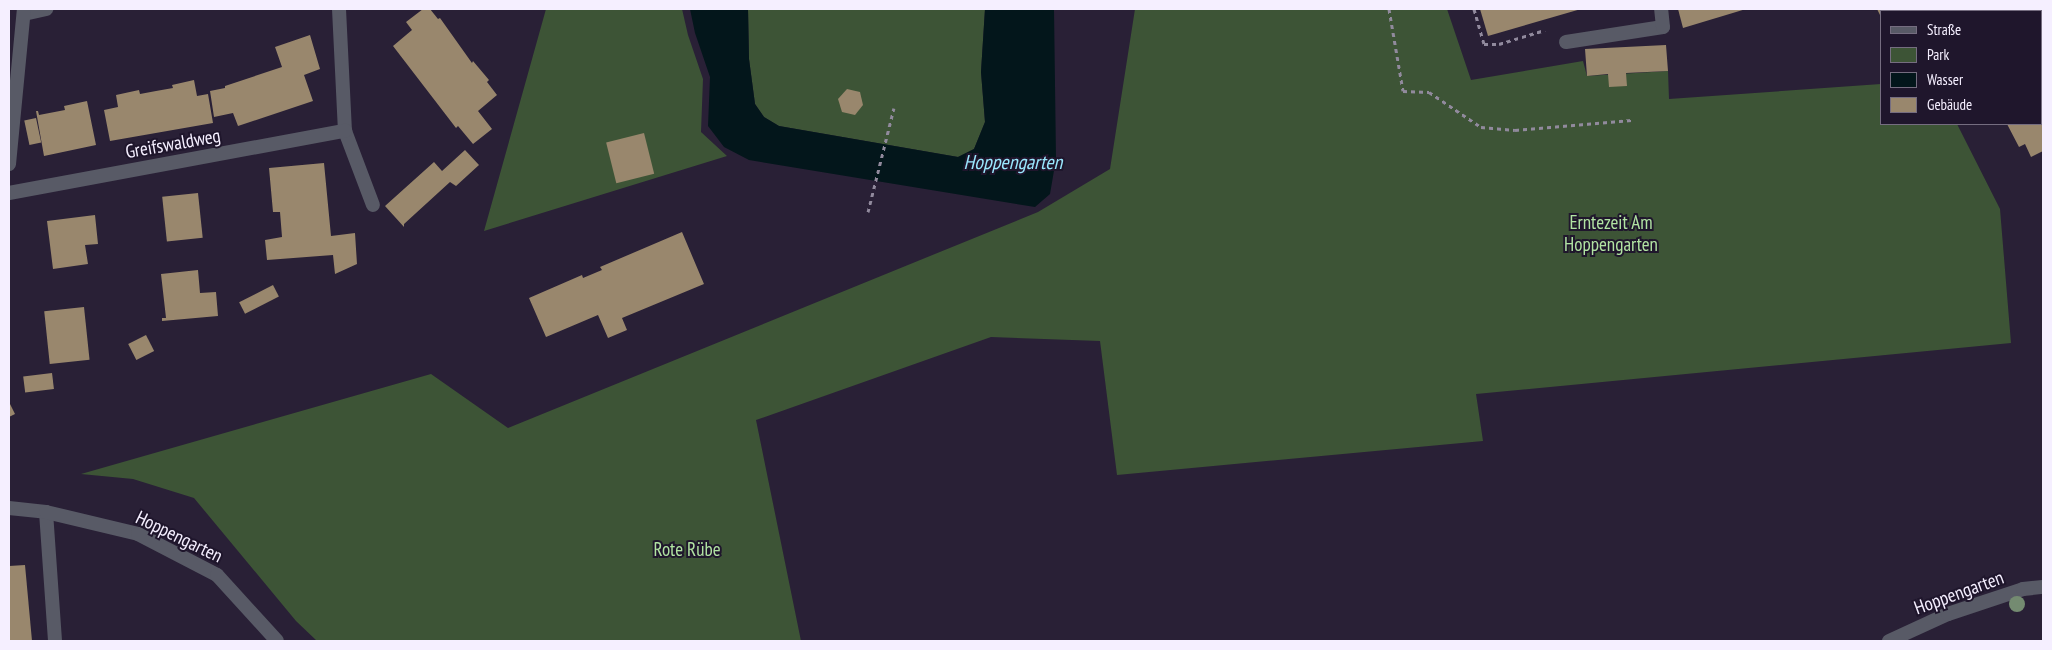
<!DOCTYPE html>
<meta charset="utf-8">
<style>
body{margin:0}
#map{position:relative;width:2052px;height:650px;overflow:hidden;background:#292036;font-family:"PT Sans Narrow",sans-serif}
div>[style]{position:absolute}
.green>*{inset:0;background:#3d5436}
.water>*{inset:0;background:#03161b}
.building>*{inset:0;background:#99876d;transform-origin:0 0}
.path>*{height:3px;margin-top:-1.5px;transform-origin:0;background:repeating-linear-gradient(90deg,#918a9d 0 4px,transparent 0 8px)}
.service>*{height:14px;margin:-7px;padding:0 7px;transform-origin:7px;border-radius:7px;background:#585a66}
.minor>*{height:14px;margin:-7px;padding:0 7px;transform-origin:7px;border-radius:7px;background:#585a66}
.trees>*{width:16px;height:16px;margin:-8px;border-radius:50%;background:#748b71}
span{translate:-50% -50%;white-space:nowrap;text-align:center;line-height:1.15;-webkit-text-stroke:4px #1f162c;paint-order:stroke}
.street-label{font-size:19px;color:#f5efff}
.park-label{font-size:19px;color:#b1e3a2}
.water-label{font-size:20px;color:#9ae7fd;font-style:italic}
.frame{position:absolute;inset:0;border:10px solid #f5efff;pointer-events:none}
.legend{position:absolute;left:1880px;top:10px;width:162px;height:115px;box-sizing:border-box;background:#1f162c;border:1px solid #756d80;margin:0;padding:6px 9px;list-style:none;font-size:15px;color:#f5efff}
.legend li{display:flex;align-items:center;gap:10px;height:25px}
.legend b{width:25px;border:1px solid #756d80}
</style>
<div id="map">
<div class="green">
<i style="clip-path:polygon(546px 9px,682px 9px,688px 35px,703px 79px,701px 132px,727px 156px,484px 231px)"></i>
<i style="clip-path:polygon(748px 9px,985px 9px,981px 72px,985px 122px,974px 149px,958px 157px,779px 126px,764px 117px,755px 104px,749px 59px)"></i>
<i style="clip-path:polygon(1135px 9px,1447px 9px,1471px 80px,1583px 61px,1587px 76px,1668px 71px,1669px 99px,1881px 84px,1881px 124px,1957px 124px,2000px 209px,2011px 343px,1476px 394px,1483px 441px,1117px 475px,1100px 341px,991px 337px,756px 420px,801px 641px,317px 641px,296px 621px,194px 498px,133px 479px,81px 474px,431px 374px,508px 428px,1038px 212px,1110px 169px)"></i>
</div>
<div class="water">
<i style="clip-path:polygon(690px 9px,748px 9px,749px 59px,755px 104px,764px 117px,779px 126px,958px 157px,974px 149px,985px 122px,981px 72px,985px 9px,1054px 9px,1056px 159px,1050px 194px,1035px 207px,749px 160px,724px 147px,708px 126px,710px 77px,695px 33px)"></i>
</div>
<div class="building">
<i style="clip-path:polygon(423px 9px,430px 9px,438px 19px,440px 18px,472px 63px,473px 61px,489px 80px,487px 82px,497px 95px,478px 111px,492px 129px,473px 144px,458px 126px,456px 128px,393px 46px,412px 30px,406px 22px)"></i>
<i style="clip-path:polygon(1480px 9px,1581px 9px,1488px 36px)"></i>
<i style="clip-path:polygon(1678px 9px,1746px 9px,1683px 28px)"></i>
<i style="clip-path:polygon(1877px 9px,1908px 9px,1909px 11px,1881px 11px,1881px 17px)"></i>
<i style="left:1951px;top:9px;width:31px;height:2px"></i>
<i style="clip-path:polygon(310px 35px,320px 69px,304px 75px,313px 101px,238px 126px,233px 113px,214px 117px,210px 91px,225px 88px,225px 86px,282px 67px,275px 47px)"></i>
<i style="clip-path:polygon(1666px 45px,1668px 71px,1626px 73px,1627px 86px,1609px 87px,1608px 74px,1587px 76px,1585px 49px)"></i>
<i style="clip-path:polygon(2041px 63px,2043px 68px,2043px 151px,2031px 157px,2025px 144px,2019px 147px,2007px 124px,2041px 124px)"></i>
<i style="clip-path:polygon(194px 80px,197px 96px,208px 94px,213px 123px,110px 141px,104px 110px,118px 107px,116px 95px,139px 90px,140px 94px,156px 91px,173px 88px,172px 85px)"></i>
<i style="clip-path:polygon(847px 89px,860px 92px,863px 105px,855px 115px,842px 112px,838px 99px)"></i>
<i style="clip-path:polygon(87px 101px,96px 145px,44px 156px,36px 111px,38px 111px,39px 115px,65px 110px,64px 106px)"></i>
<i style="left:36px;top:118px;width:25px;height:12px;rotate:78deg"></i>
<i style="left:644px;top:133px;width:42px;height:39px;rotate:76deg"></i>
<i style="clip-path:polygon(465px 150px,479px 165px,456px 186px,450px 182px,404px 224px,404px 227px,385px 206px,434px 162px,442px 171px)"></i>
<i style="clip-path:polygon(324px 163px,331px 236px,355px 233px,357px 264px,335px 274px,333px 255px,267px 260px,265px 240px,282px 237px,280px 212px,273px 212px,269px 168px)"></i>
<i style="left:198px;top:193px;width:45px;height:36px;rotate:84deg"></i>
<i style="clip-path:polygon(95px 215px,98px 244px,85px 245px,88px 264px,53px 269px,47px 221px)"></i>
<i style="clip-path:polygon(682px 232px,704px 284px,622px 318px,627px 330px,608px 338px,598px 315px,546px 337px,529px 298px,582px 275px,583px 278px,602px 270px,600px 267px)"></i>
<i style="clip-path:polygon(198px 270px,200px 293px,216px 292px,218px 316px,162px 321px,162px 318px,166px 318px,161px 274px)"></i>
<i style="left:273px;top:285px;width:13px;height:38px;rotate:63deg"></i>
<i style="left:84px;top:307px;width:53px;height:40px;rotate:84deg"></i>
<i style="left:146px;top:335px;width:18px;height:20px;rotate:63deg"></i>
<i style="left:52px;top:373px;width:16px;height:29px;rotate:83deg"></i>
<i style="clip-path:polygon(9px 402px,15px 414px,9px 417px)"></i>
<i style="clip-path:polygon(25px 565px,32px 641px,9px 641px,9px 566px)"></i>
</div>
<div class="path">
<i style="left:1389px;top:9px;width:83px;rotate:80.3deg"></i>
<i style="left:1403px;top:91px;width:26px;rotate:2deg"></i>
<i style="left:1429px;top:92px;width:63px;rotate:33.9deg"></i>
<i style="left:1481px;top:127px;width:34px;rotate:5deg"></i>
<i style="left:1515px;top:130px;width:117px;rotate:-4.9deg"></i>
<i style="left:1474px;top:9px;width:36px;rotate:74deg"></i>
<i style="left:1484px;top:44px;width:15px"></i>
<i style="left:1499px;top:44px;width:48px;rotate:-16.9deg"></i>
<i style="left:2041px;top:21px;width:2px"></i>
<i style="left:868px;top:212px;width:107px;rotate:-76deg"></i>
</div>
<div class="service">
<i style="left:1932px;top:9px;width:2px;rotate:63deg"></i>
<i style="left:1566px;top:42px;width:98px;rotate:-8.8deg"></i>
<i style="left:1663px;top:27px;width:18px;rotate:-96deg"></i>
<i style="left:46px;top:512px;width:129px;rotate:86deg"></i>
</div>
<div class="minor">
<i style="left:339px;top:9px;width:122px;rotate:87.2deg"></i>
<i style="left:345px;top:131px;width:79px;rotate:69.3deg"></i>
<i style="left:24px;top:14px;width:23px;rotate:-13deg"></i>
<i style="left:9px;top:164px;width:156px;rotate:-84.5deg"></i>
<i style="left:9px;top:193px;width:342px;rotate:-10.5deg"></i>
<i style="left:9px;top:508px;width:37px;rotate:6deg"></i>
<i style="left:46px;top:512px;width:95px;rotate:13.4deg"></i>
<i style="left:138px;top:534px;width:89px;rotate:27.4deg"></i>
<i style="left:217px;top:575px;width:89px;rotate:47.7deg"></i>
<i style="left:1889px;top:641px;width:65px;rotate:-24.6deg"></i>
<i style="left:1948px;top:614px;width:79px;rotate:-18.4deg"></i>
<i style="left:2023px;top:589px;width:20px;rotate:-6deg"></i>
</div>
<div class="trees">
<i style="left:2017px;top:604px"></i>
</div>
<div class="street-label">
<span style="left:173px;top:144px;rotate:-10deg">Greifswaldweg</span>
<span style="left:179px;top:537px;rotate:26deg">Hoppengarten</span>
<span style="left:1959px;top:593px;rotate:-20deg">Hoppengarten</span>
</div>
<div class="park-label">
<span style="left:1611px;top:234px">Erntezeit Am<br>Hoppengarten</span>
<span style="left:687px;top:550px">Rote Rübe</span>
</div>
<div class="water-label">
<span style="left:1013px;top:162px">Hoppengarten</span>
</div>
<div class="frame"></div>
<ul class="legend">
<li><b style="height:6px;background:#585a66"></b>Straße</li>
<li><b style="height:14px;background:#3d5436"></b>Park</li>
<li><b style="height:14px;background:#03161b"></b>Wasser</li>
<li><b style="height:14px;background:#99876d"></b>Gebäude</li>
</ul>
</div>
